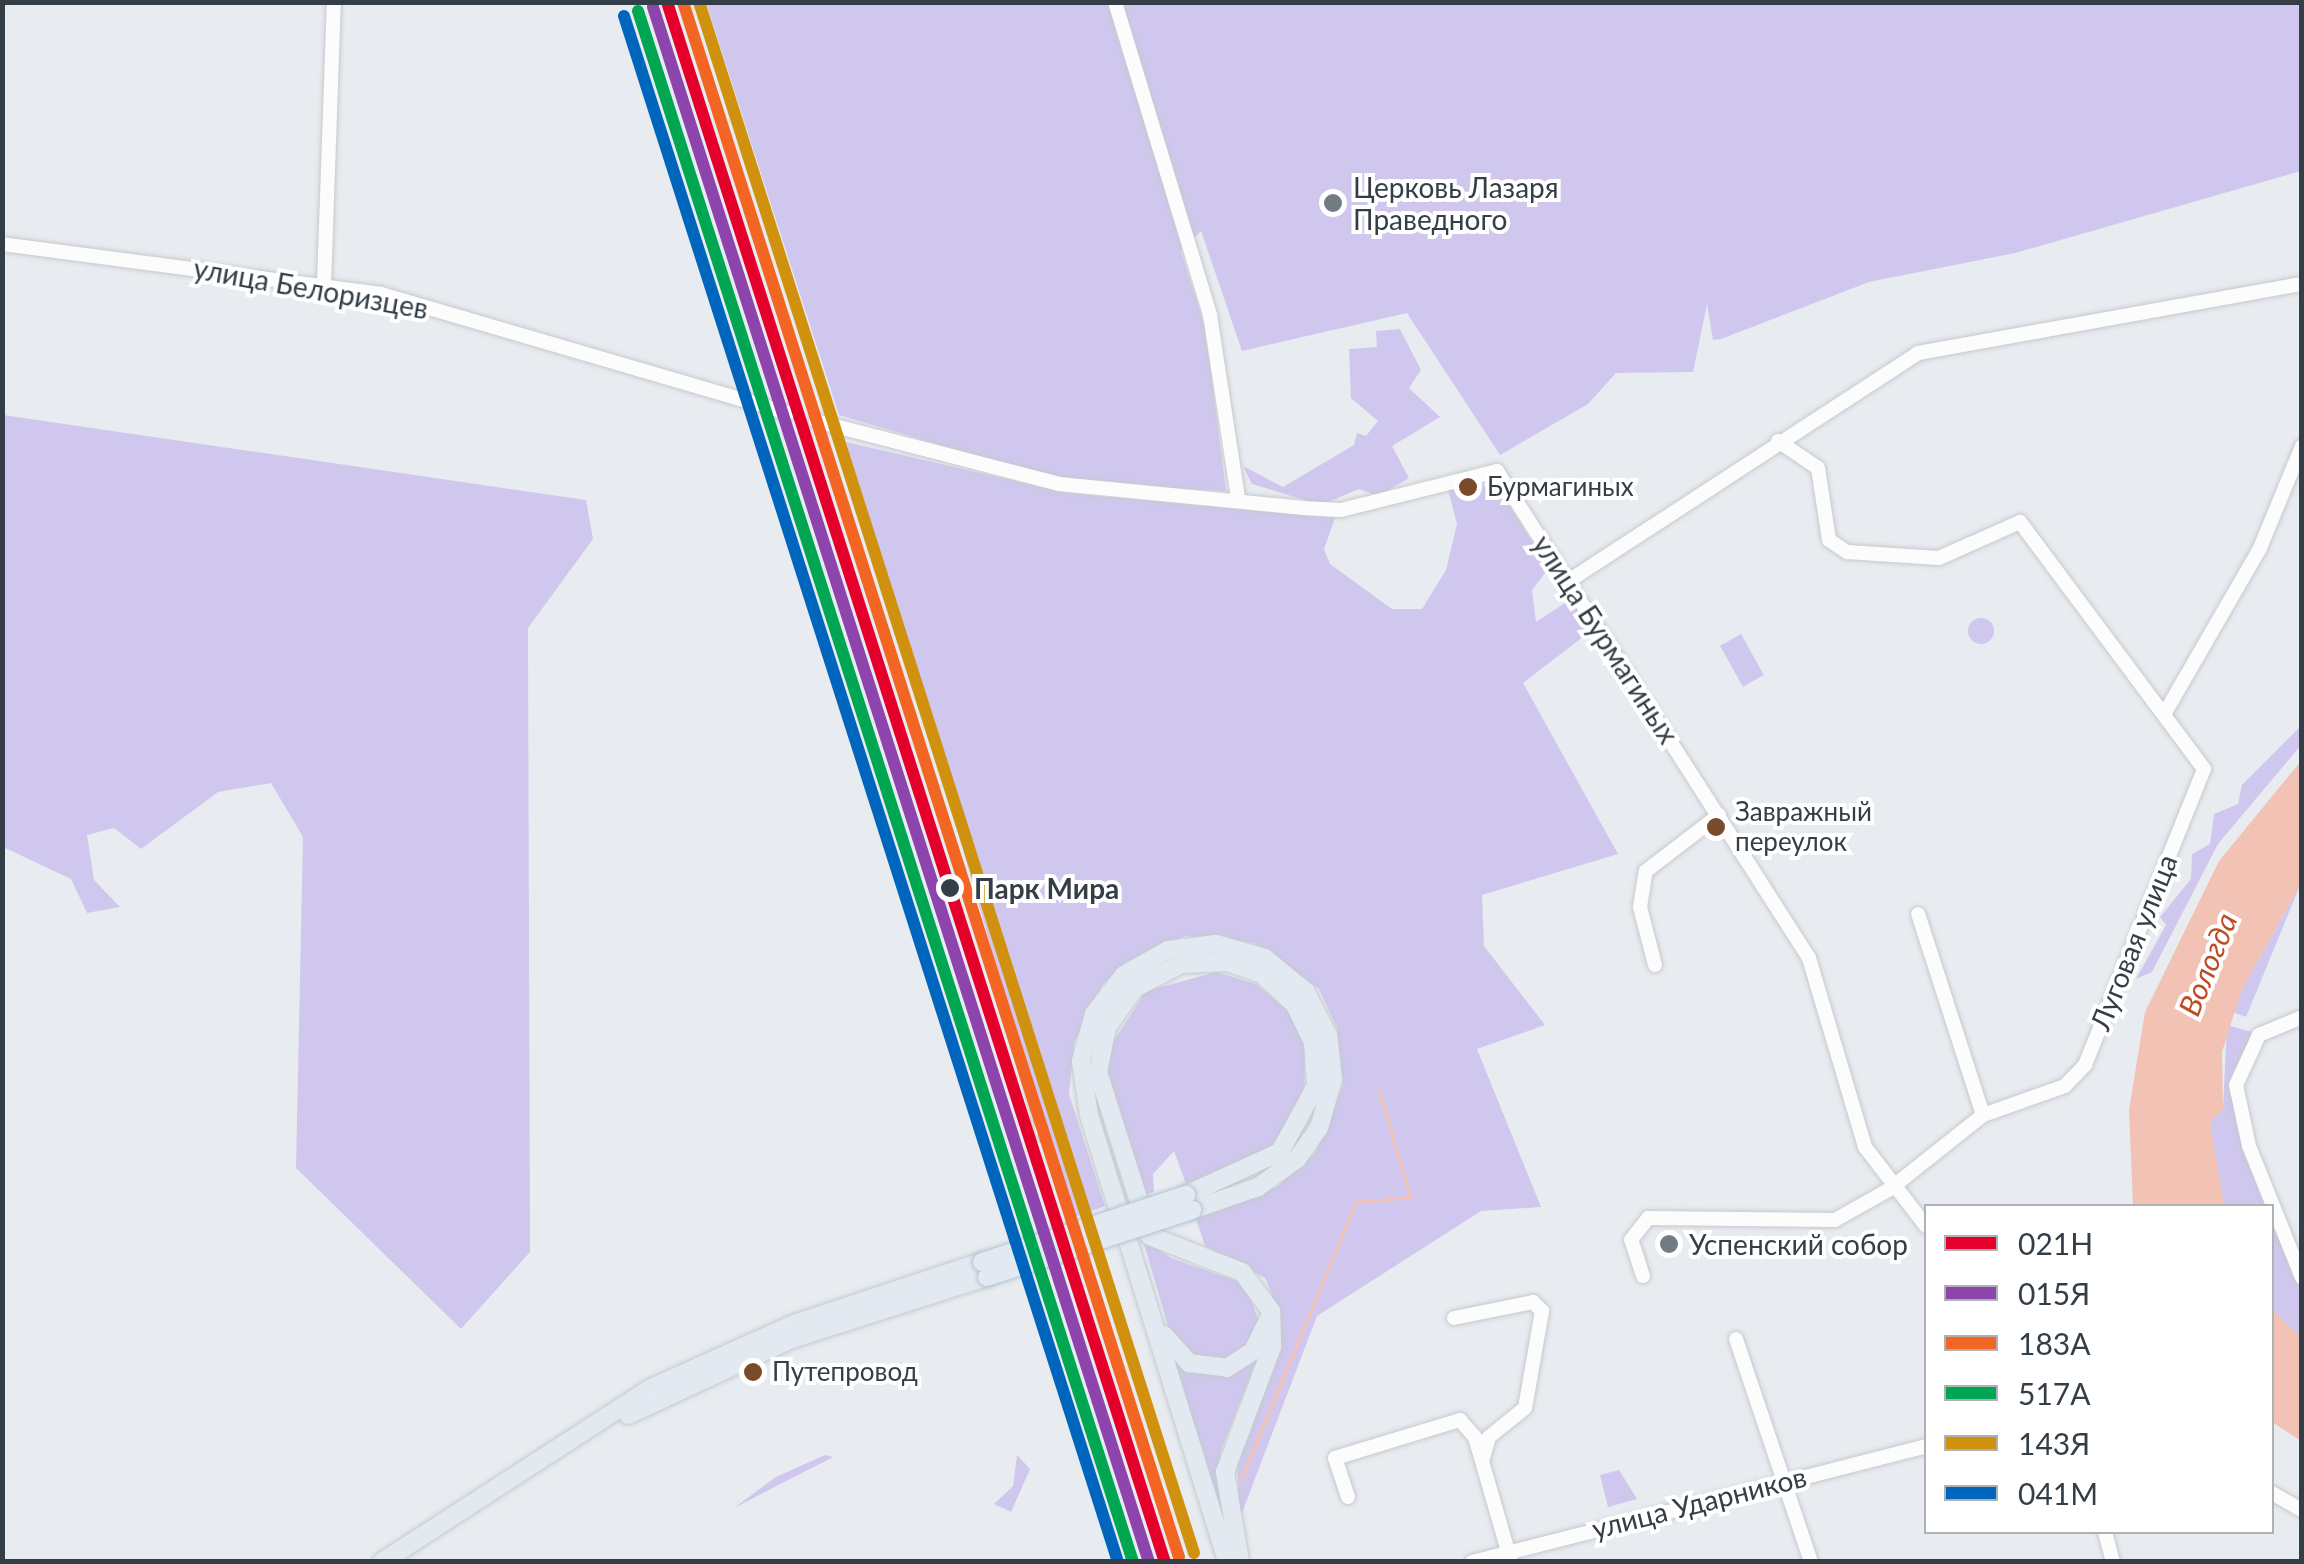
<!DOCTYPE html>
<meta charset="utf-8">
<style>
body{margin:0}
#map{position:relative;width:2304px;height:1564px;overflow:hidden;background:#e8ecf0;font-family:Lato,sans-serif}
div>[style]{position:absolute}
.green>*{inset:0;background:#d0c7ee;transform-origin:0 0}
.round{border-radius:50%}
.water>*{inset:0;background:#f2c3b4}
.stream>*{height:2.5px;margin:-1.25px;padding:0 1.25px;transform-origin:1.25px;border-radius:1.25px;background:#f2c3b4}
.roads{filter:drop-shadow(0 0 2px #c5cace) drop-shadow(0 0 2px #c5cace)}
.minor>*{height:14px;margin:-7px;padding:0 7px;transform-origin:7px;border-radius:7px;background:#fcfcfd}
.major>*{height:18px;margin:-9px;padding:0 9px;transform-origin:9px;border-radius:9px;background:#e3e9f1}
.rail>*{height:6px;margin-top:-3px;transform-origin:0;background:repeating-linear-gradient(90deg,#fff 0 8px,#d8d8d9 0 16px);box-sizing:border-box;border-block:2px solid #d8d8d9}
.bridges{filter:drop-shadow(0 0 2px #b4c3d4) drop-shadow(0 0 2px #b4c3d4)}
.major-bridge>*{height:18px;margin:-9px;padding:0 9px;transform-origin:9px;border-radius:9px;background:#e3e9f1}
.rail-1>*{height:12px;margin:-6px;padding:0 6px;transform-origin:6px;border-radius:6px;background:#e4002b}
.rail-2>*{height:12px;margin:-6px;padding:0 6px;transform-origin:6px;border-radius:6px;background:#8e44ad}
.rail-3>*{height:12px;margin:-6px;padding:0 6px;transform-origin:6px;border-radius:6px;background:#f26522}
.rail-4>*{height:12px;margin:-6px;padding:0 6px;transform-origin:6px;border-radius:6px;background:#00a651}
.rail-5>*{height:12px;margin:-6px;padding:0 6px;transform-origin:6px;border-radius:6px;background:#d0910e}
.rail-6>*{height:12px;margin:-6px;padding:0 6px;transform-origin:6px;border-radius:6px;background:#0065bd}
.dots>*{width:28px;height:28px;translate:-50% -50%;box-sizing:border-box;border:5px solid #fff;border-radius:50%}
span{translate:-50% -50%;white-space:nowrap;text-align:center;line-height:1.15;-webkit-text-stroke:8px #fff;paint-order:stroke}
.bus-label{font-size:26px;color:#343e47}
.left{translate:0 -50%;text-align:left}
.poi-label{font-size:28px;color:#343e47}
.street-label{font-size:28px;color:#343e47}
.stop-label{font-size:28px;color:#343e47;font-weight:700}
.water-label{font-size:30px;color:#bd4b23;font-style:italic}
.frame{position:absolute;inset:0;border:5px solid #343e47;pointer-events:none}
.legend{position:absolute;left:1924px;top:1204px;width:350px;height:330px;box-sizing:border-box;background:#fff;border:2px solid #aeb2b5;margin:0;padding:12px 18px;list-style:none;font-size:30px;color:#343e47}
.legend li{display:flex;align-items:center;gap:20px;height:50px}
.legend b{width:50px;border:2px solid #aeb2b5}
</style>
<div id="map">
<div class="green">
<i style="clip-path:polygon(706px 3px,2301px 3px,2301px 171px,2015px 253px,1869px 282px,1721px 339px,1713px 340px,1707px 304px,1693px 372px,1616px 373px,1588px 404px,1500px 455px,1407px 313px,1242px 351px,1201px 231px,1181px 251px,1205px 327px,1226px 491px,1139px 487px,1049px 477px,839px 415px)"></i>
<i style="clip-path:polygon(1400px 329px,1421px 370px,1409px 388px,1440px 417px,1392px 446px,1409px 478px,1378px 496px,1359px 489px,1321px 505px,1252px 484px,1243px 466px,1283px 487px,1354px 445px,1357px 433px,1366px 436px,1378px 421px,1351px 398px,1349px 349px,1377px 347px,1376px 331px)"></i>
<i style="clip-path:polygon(3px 415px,586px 500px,593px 539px,528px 628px,530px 1252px,461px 1329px,296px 1168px,303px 837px,271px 783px,218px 792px,141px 849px,114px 828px,87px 835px,94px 880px,120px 907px,87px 913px,71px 879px,3px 847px)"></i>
<i style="clip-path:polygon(846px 442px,1066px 493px,1335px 518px,1324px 549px,1330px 564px,1392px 609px,1422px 609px,1446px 570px,1457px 524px,1448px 489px,1482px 484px,1507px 502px,1549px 568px,1532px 590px,1536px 622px,1571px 599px,1592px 630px,1523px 683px,1618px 854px,1482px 895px,1484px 946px,1545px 1025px,1477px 1049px,1541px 1207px,1481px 1211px,1317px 1316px,1240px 1518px,1237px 1464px,1281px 1343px,1281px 1317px,1265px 1278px,1205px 1246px,1195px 1216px,1277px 1187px,1315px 1153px,1343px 1085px,1337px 1028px,1319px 989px,1254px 943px,1185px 936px,1126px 962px,1103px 984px,1074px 1043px,1069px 1094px,1105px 1206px,1069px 1219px)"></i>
<i class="round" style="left:1968px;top:618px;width:26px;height:26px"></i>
<i style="left:1741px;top:634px;width:47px;height:24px;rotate:61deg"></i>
<i style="clip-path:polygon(2301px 726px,2301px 745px,2218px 844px,2152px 972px,2136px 979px,2166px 925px,2160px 917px,2191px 879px,2192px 854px,2210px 844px,2214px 814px,2238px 804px,2242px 785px)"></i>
<i style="clip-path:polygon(2301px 883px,2246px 1017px,2233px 1012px,2242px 989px)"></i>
<i style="clip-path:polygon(1216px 972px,1256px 984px,1287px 1010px,1305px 1046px,1304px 1097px,1268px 1151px,1186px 1184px,1174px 1151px,1153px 1174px,1154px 1192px,1143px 1195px,1108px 1076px,1111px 1045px,1146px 991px)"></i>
<i style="clip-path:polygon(2227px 1025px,2252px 1032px,2234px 1109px,2268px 1206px,2224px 1206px,2218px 1185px,2210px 1121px,2223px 1108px)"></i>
<i style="clip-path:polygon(2272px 1214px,2301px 1286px,2301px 1337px,2272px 1310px)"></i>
<i style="clip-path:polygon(1142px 1237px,1171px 1258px,1245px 1284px,1260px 1324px,1243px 1355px,1202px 1364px,1170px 1333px)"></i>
<i style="clip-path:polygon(1167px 1344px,1202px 1372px,1261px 1349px,1220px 1453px,1219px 1517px)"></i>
<i style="clip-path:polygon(825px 1455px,833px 1457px,734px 1508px,776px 1477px)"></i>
<i style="clip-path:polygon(1017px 1455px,1030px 1469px,1011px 1512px,994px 1504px,1013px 1486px)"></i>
<i style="clip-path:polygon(1619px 1470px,1637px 1499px,1608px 1507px,1600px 1475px)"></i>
</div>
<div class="water">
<i style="clip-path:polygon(2301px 761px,2301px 883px,2242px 989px,2222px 1052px,2223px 1109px,2210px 1121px,2224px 1206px,2133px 1206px,2129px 1110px,2145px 1012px,2219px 861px)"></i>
<i style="clip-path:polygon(2272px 1310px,2301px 1337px,2301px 1441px,2272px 1422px)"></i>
</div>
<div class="stream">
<i style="left:1241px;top:1479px;width:300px;rotate:-67.5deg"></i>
<i style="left:1356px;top:1202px;width:54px;rotate:-5.3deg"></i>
<i style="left:1410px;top:1197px;width:110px;rotate:-106.3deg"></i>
</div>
<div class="roads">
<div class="minor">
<i style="left:1115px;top:2px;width:327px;rotate:73.1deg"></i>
<i style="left:1210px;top:315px;width:185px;rotate:81.3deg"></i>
<i style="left:2px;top:244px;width:382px;rotate:7.5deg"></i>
<i style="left:381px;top:294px;width:424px;rotate:16.3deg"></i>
<i style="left:324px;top:284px;width:282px;rotate:-88deg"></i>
<i style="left:816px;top:421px;width:251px;rotate:14.5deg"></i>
<i style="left:1059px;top:484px;width:244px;rotate:5.6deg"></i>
<i style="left:1302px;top:508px;width:39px;rotate:3deg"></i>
<i style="left:1341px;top:510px;width:161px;rotate:-14deg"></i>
<i style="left:1497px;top:471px;width:578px;rotate:57.35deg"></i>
<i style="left:1809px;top:958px;width:197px;rotate:73.5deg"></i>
<i style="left:1865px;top:1147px;width:100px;rotate:52.3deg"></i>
<i style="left:1778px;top:441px;width:48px;rotate:34deg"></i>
<i style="left:1818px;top:468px;width:73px;rotate:81.3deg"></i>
<i style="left:1829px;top:540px;width:22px;rotate:34deg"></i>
<i style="left:1847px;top:552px;width:92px;rotate:3.7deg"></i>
<i style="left:1939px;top:558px;width:89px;rotate:-24deg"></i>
<i style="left:2020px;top:522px;width:308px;rotate:53.3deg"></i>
<i style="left:2204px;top:769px;width:319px;rotate:111.9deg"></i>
<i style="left:2085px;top:1065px;width:29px;rotate:134deg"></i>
<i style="left:2065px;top:1086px;width:87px;rotate:160.5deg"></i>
<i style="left:1570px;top:580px;width:415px;rotate:-33.1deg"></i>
<i style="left:1918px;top:353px;width:390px;rotate:-10.2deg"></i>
<i style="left:2166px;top:711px;width:188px;rotate:-60deg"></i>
<i style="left:2260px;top:548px;width:110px;rotate:-67.6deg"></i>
<i style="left:1655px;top:965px;width:60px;rotate:-104.5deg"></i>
<i style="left:1640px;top:907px;width:36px;rotate:-81deg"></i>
<i style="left:1646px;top:871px;width:92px;rotate:-37.5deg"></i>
<i style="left:2302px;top:1017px;width:47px;rotate:157.3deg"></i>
<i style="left:2259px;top:1035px;width:55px;rotate:114.7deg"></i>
<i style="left:2236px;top:1085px;width:62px;rotate:78deg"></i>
<i style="left:2249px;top:1146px;width:142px;rotate:68.1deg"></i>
<i style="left:1643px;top:1276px;width:38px;rotate:-108deg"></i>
<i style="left:1631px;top:1240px;width:28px;rotate:-52deg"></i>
<i style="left:1648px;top:1218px;width:187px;rotate:0.6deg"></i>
<i style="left:1835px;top:1220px;width:63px;rotate:-29.4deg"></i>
<i style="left:1890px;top:1189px;width:119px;rotate:-38.5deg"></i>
<i style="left:1983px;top:1115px;width:211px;rotate:-107.9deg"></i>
<i style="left:1454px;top:1318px;width:81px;rotate:-11.4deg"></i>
<i style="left:1533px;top:1302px;width:13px;rotate:45deg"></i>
<i style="left:1542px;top:1311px;width:98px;rotate:99.9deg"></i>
<i style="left:1525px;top:1408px;width:46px;rotate:141.1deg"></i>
<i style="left:1489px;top:1437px;width:22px;rotate:106deg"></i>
<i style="left:1736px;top:1339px;width:235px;rotate:71.4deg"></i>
<i style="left:2272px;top:1493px;width:34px;rotate:30deg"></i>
<i style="left:1348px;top:1497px;width:41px;rotate:-108.4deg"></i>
<i style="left:1335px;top:1458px;width:131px;rotate:-16.9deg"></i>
<i style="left:1460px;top:1420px;width:23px;rotate:49deg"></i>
<i style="left:1475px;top:1437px;width:130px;rotate:73.9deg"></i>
<i style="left:2105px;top:1532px;width:31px;rotate:75deg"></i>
<i style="left:1472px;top:1562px;width:469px;rotate:-14.3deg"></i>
</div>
<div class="major">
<i style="left:1186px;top:1195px;width:103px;rotate:-24.6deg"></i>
<i style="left:1280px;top:1152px;width:75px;rotate:-61.4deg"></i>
<i style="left:1316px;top:1086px;width:44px;rotate:-93.9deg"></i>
<i style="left:1313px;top:1042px;width:41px;rotate:-115.9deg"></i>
<i style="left:1295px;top:1005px;width:45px;rotate:-136.8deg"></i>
<i style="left:1262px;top:974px;width:37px;rotate:-161deg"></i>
<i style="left:1227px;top:962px;width:46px;rotate:177.5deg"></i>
<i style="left:1181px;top:964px;width:52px;rotate:152.4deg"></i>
<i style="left:1135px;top:988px;width:48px;rotate:125.7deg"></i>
<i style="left:1107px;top:1027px;width:46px;rotate:101.3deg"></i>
<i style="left:1098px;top:1072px;width:172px;rotate:72.4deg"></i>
<i style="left:1150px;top:1236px;width:99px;rotate:21.4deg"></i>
<i style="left:1242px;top:1272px;width:49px;rotate:53.4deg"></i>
<i style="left:1271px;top:1311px;width:36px;rotate:88deg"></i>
<i style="left:1272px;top:1347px;width:134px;rotate:110.6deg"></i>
<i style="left:1225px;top:1472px;width:91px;rotate:80.5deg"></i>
<i style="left:1192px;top:1210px;width:70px;rotate:-19.2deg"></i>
<i style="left:1258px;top:1187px;width:48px;rotate:-35.7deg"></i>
<i style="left:1297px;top:1159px;width:38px;rotate:-55deg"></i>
<i style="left:1319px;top:1128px;width:51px;rotate:-74.1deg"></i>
<i style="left:1333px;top:1079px;width:44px;rotate:-96.5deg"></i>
<i style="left:1328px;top:1035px;width:48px;rotate:-117.1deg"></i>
<i style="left:1306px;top:992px;width:53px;rotate:-140.3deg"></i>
<i style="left:1265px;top:958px;width:51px;rotate:-164.1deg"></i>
<i style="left:1216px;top:944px;width:48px;rotate:172.9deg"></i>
<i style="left:1168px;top:950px;width:51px;rotate:150.4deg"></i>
<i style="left:1124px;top:975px;width:49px;rotate:127.6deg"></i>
<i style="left:1094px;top:1014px;width:49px;rotate:105.5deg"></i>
<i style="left:1081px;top:1061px;width:55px;rotate:81.6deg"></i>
<i style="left:1089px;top:1115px;width:468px;rotate:72.8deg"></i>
<i style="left:1164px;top:1335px;width:38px;rotate:48deg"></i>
<i style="left:1189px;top:1363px;width:38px;rotate:7deg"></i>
<i style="left:1227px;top:1368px;width:31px;rotate:-33deg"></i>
<i style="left:1253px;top:1351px;width:34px;rotate:-64deg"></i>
<i style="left:628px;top:1415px;width:178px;rotate:-25deg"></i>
<i style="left:789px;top:1340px;width:208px;rotate:-17.7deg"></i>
<i style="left:382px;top:1562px;width:320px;rotate:-32.9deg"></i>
<i style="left:651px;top:1388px;width:157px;rotate:-24.1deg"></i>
<i style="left:794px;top:1324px;width:198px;rotate:-18.3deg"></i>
</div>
</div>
<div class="rail">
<i style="left:1015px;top:1050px;width:96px;rotate:75deg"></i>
</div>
<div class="bridges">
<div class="major-bridge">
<i style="left:982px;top:1262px;width:215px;rotate:-18.2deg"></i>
<i style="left:987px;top:1277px;width:216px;rotate:-18.1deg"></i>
</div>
</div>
<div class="rail-1">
<i style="left:667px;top:2px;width:1638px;rotate:72.3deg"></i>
</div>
<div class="rail-2">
<i style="left:653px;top:7px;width:1632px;rotate:72.31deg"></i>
</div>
<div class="rail-3">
<i style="left:683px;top:2px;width:1632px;rotate:72.31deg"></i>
</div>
<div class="rail-4">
<i style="left:638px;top:11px;width:1628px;rotate:72.3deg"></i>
</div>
<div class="rail-5">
<i style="left:699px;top:2px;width:1628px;rotate:72.3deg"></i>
</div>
<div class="rail-6">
<i style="left:624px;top:16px;width:1623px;rotate:72.28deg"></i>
</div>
<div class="dots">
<i style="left:1333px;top:203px;background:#737b82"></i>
<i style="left:1468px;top:487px;background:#7a4b2a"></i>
<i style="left:1716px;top:827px;background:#7a4b2a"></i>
<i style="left:950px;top:888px;background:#343e47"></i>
<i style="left:1669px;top:1244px;background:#737b82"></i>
<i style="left:753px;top:1372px;background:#7a4b2a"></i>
</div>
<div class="bus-label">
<span class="left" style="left:1487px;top:487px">Бурмагиных</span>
<span class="left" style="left:1735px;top:827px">Завражный<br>переулок</span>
<span class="left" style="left:772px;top:1372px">Путепровод</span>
</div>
<div class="poi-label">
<span class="left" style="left:1353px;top:203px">Церковь Лазаря<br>Праведного</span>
<span class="left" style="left:1689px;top:1244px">Успенский собор</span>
</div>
<div class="street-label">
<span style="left:311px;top:288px;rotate:10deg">улица Белоризцев</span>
<span style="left:1606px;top:639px;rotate:57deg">улица Бурмагиных</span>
<span style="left:2133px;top:942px;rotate:-68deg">Луговая улица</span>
<span style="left:1699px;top:1502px;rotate:-14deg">улица Ударников</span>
</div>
<div class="stop-label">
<span class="left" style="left:974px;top:888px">Парк Мира</span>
</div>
<div class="water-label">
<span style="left:2207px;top:964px;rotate:-68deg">Вологда</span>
</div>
<div class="frame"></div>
<ul class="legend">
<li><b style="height:12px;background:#e4002b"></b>021Н</li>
<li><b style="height:12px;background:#8e44ad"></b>015Я</li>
<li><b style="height:12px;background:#f26522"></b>183А</li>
<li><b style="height:12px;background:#00a651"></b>517А</li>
<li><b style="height:12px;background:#d0910e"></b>143Я</li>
<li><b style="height:12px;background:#0065bd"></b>041М</li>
</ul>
</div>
